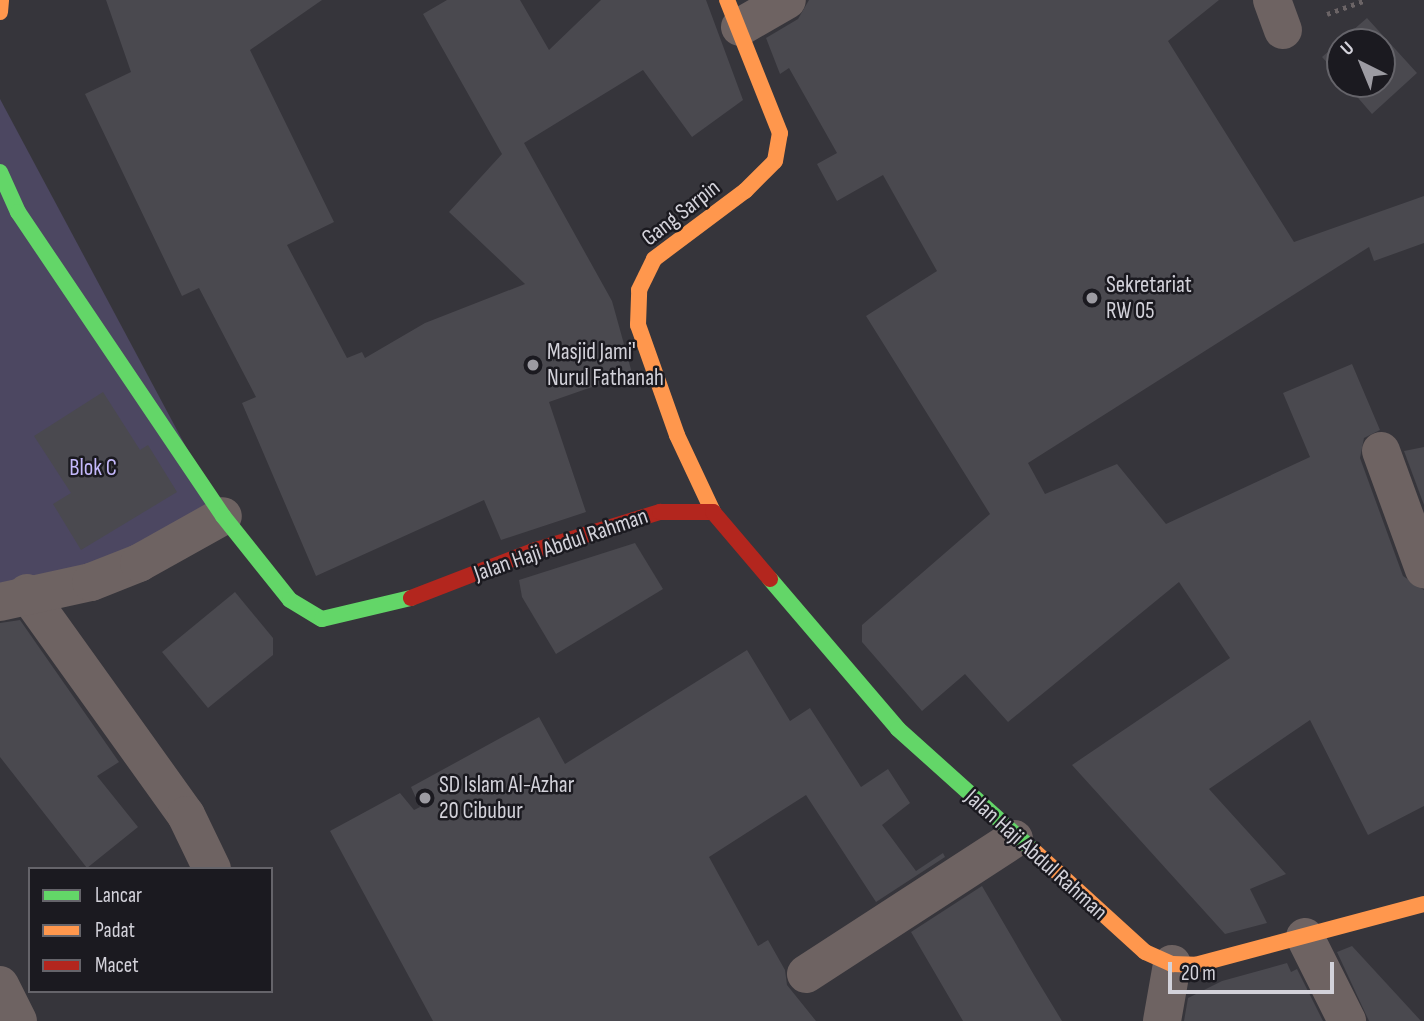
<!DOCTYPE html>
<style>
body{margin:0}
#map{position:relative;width:1424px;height:1021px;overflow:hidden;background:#36353b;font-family:"Sofia Sans Condensed",sans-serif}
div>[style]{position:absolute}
.green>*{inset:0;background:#4c4761}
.building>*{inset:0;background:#4a494f}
.path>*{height:4.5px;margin-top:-2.25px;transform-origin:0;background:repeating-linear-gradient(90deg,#6b6466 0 3.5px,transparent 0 8.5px)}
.street>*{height:38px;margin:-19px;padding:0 19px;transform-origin:19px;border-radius:19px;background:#6e6362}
.fast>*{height:16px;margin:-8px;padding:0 8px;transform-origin:8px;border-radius:8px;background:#63d668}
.slow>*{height:16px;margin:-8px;padding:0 8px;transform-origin:8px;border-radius:8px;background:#ff974d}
.jam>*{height:16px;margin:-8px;padding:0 8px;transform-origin:8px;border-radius:8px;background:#b3261e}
.dots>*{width:19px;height:19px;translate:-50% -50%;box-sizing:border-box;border:4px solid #1b1a20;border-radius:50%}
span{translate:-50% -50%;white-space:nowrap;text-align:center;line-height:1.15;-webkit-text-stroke:5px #1b1a20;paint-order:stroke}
.street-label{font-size:23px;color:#d3d2da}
.poi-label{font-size:23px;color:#d3d2da}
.left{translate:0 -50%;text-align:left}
.park-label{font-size:23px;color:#c4b8fb}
.legend{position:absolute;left:28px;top:867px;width:245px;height:126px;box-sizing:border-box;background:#1b1a20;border:2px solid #65646a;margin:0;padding:9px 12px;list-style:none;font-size:21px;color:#d3d2da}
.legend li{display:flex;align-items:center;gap:14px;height:35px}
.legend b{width:35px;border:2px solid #65646a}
.north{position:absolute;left:1326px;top:28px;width:70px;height:70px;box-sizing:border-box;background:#1b1a20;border:2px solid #65646a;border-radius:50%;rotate:317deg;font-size:19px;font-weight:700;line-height:28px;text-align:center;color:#d3d2da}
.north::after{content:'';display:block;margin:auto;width:24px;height:32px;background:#9c9ba2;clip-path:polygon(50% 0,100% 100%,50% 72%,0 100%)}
.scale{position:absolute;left:1168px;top:962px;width:166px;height:32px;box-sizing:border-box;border:4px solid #d3d2da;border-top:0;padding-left:9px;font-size:21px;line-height:24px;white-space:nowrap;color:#d3d2da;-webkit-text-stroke:5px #1b1a20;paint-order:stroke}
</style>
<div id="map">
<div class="green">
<i style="clip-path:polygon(0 99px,223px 516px,0 606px)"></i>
</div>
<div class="building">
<i style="clip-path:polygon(106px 0,322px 0,250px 50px,334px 222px,287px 245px,347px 358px,362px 352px,365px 358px,425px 323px,525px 284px,449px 212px,502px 154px,423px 14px,447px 0,520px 0,549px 50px,601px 0,706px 0,743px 100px,692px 137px,643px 70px,524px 143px,612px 301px,632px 373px,549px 402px,586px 512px,501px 540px,484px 500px,316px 576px,242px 403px,256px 397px,199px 288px,182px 296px,85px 94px,131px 72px)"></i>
<i style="clip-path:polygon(809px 0,1219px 0,1168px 41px,1294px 242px,1424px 196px,1424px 243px,1374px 261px,1369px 247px,1028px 463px,1045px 494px,1117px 464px,1166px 524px,1310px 457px,1283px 393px,1352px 364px,1380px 430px,1364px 438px,1360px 458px,1403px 576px,1424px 590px,1424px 806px,1368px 835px,1310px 720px,1209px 789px,1286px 874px,1250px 889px,1267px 923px,1225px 934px,1072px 765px,1230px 658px,1179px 582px,1008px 722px,965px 674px,922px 711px,862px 642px,862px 625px,990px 514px,866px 316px,937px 271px,883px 175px,837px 201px,817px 164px,837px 153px,789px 68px,780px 74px,766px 38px,798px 19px)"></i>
<i style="clip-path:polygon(1367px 18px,1417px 73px,1372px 114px,1346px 84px,1382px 84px,1382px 42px,1340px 42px,1340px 77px,1322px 57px)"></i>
<i style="clip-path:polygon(103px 392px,140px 450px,148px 445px,177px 492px,81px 550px,53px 504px,71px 493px,34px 436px)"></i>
<i style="clip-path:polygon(1424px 447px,1424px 505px,1404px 451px)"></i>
<i style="clip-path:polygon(635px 543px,663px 589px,556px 654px,522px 597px,519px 580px)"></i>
<i style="clip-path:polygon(235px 592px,273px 638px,273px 655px,208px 708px,162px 652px)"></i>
<i style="clip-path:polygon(20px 620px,119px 762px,97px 776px,138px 827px,87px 868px,0 757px,0 623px)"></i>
<i style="clip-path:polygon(747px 650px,790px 721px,810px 708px,861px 787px,888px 769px,910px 803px,882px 825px,916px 871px,943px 853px,945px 857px,876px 902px,806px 795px,709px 857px,758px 946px,768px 940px,785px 970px,787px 985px,816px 1021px,433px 1021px,330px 831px,400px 793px,414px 810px,420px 807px,411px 787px,539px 717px,565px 764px)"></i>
<i style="clip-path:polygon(982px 886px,1034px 975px,1062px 1021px,963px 1021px,911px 932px)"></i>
<i style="clip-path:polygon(1352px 946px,1421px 1021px,1369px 1021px,1337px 952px)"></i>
<i style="clip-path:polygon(1287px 963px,1291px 972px,1297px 969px,1323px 1021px,1184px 1021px,1188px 998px,1222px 981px)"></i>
</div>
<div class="path">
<i style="left:1327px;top:14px;width:41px;rotate:-19.7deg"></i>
</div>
<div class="street">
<i style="left:1272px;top:0;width:32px;rotate:70deg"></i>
<i style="left:740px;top:27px;width:54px;rotate:-29.9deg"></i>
<i style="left:1381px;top:451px;width:126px;rotate:70deg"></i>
<i style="left:27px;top:593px;width:273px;rotate:54.4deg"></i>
<i style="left:186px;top:815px;width:60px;rotate:64.3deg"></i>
<i style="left:0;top:602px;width:93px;rotate:-12.4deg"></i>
<i style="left:91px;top:582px;width:52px;rotate:-21.6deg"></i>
<i style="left:139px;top:563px;width:96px;rotate:-29.2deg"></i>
<i style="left:1305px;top:937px;width:94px;rotate:63.4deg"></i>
<i style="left:806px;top:974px;width:248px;rotate:-33deg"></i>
<i style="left:0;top:985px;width:40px;rotate:63.4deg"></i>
<i style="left:1162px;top:1021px;width:58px;rotate:-80deg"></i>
</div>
<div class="fast">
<i style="left:0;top:172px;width:44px;rotate:65.8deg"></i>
<i style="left:18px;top:212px;width:367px;rotate:56deg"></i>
<i style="left:223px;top:516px;width:107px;rotate:51.4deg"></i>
<i style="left:290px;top:600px;width:37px;rotate:31deg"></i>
<i style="left:322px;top:619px;width:91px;rotate:-13.3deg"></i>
<i style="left:770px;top:579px;width:197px;rotate:49.5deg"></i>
<i style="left:898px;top:729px;width:183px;rotate:41.9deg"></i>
</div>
<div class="slow">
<i style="left:0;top:12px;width:12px;rotate:-85deg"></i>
<i style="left:713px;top:512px;width:85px;rotate:-115.1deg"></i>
<i style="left:677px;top:435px;width:117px;rotate:-109.5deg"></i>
<i style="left:638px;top:325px;width:35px;rotate:-88deg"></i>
<i style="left:639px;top:290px;width:34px;rotate:-64deg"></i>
<i style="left:654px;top:259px;width:114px;rotate:-36.8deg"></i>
<i style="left:745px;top:191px;width:42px;rotate:-45deg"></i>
<i style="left:775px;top:161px;width:28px;rotate:-80deg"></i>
<i style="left:780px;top:133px;width:143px;rotate:-111.7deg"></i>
<i style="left:1034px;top:851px;width:150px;rotate:42.3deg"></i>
<i style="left:1145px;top:952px;width:30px;rotate:24deg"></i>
<i style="left:1172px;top:964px;width:23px;rotate:2deg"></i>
<i style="left:1195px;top:965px;width:237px;rotate:-14.9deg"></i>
</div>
<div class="jam">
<i style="left:411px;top:598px;width:131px;rotate:-21.1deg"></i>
<i style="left:533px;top:551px;width:133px;rotate:-17.1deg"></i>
<i style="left:660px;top:512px;width:53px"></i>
<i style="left:713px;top:512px;width:88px;rotate:49.6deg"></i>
</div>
<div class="dots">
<i style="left:1092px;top:298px;background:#9c9ba2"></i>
<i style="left:533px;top:365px;background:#9c9ba2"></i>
<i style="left:425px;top:798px;background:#9c9ba2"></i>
</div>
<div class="street-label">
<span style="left:681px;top:213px;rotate:-38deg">Gang Sarpin</span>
<span style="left:561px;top:545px;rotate:-19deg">Jalan Haji Abdul Rahman</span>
<span style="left:1036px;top:855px;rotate:42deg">Jalan Haji Abdul Rahman</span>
</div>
<div class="poi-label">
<span class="left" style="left:1106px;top:298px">Sekretariat<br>RW 05</span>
<span class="left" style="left:547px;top:365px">Masjid Jami'<br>Nurul Fathanah</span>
<span class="left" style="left:439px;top:798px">SD Islam Al-Azhar<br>20 Cibubur</span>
</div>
<div class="park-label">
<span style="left:93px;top:468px">Blok C</span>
</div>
<ul class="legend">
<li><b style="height:9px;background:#63d668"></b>Lancar</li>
<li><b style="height:9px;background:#ff974d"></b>Padat</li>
<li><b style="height:9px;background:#b3261e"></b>Macet</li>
</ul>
<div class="north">U</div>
<div class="scale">20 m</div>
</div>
